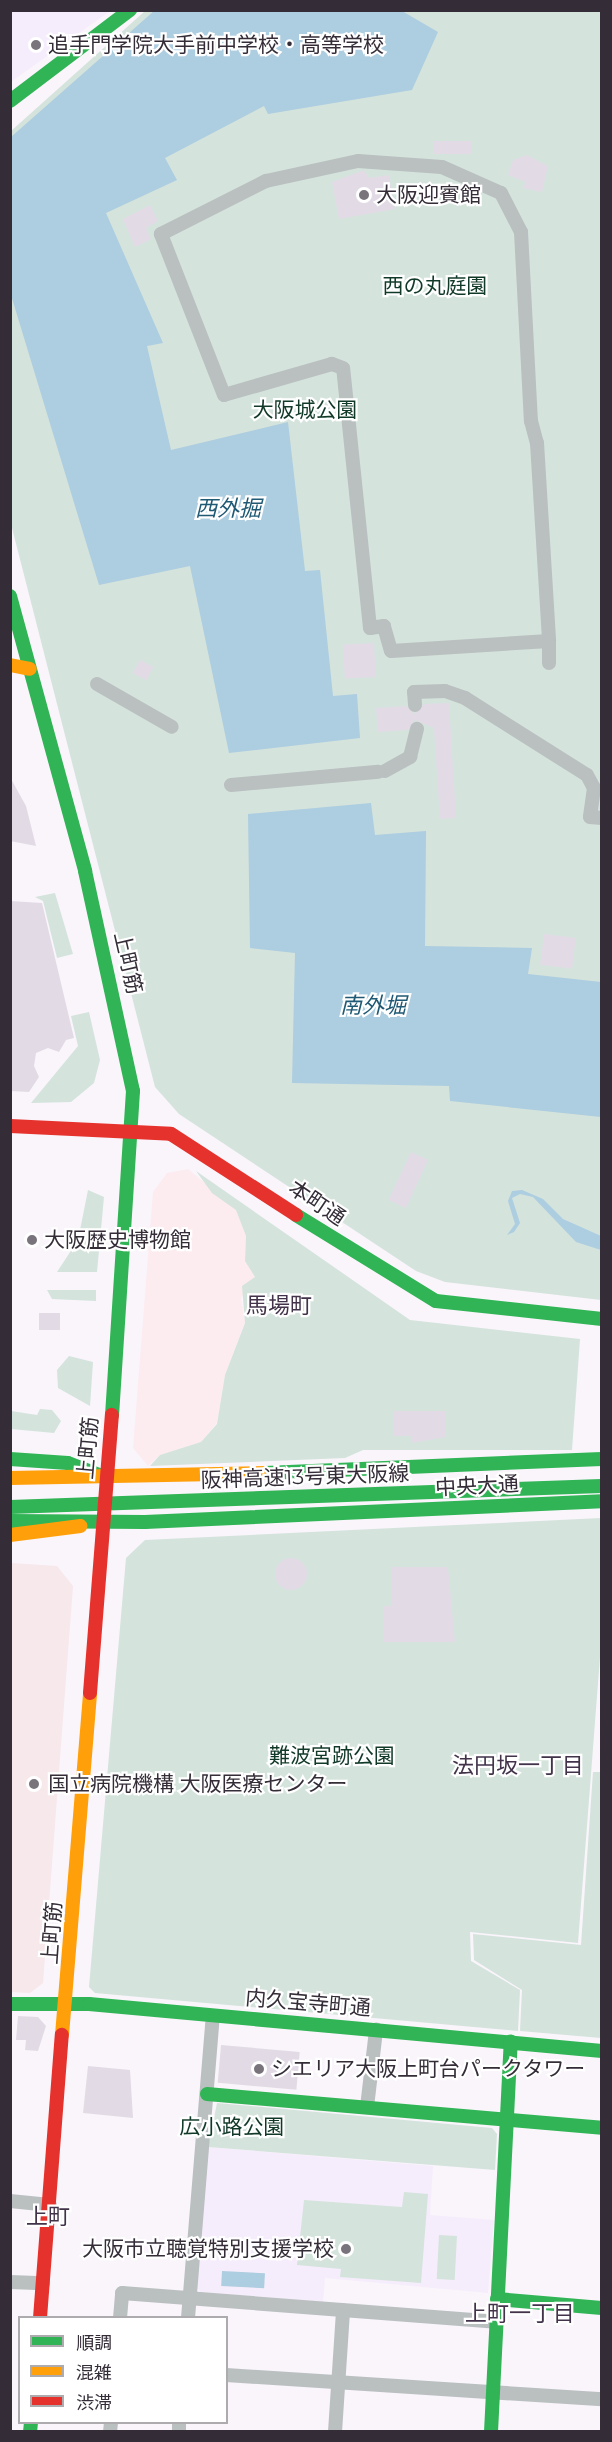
<!DOCTYPE html>
<meta charset="utf-8">
<style>
body{margin:0}
#map{position:relative;width:612px;height:2442px;overflow:hidden;background:#f9f5fb;font-family:Montserrat,"Noto Sans JP",sans-serif}
div>[style]{position:absolute}
.commercial>*{inset:0;background:#fcecef}
.built>*{inset:0;background:#f6edfc}
.medical>*{inset:0;background:#f6e8eb}
.green>*{inset:0;background:#d4e3dc;transform-origin:0 0}
.water>*{inset:0;background:#adcde0;transform-origin:0 0}
.building>*{inset:0;background:#e2dbe6;transform-origin:0 0}
.round{border-radius:50%}
.street>*{height:14px;margin:-7px;padding:0 7px;transform-origin:7px;border-radius:7px;background:#babfc0}
.fast>*{height:14px;margin:-7px;padding:0 7px;transform-origin:7px;border-radius:7px;background:#30b455}
.slow>*{height:14px;margin:-7px;padding:0 7px;transform-origin:7px;border-radius:7px;background:#ff9f0a}
.jam>*{height:14px;margin:-7px;padding:0 7px;transform-origin:7px;border-radius:7px;background:#e5322d}
.dots>*{width:16px;height:16px;translate:-50% -50%;box-sizing:border-box;border:3px solid #fff;border-radius:50%}
span{translate:-50% -50%;white-space:nowrap;text-align:center;line-height:1.15;-webkit-text-stroke:4.5px #fff;paint-order:stroke}
.poi-label{font-size:21px;color:#342d38}
.left{translate:0 -50%;text-align:left}
.right{translate:-100% -50%;text-align:right}
.park-label{font-size:21px;color:#113928}
.street-label{font-size:21px;color:#342d38}
.water-label{font-size:22px;color:#1f5974;font-style:italic}
.neighbourhood-label{font-size:22px;color:#42334a}
.frame{position:absolute;inset:0;border:12px solid #342d38;pointer-events:none}
.legend{position:absolute;left:18px;top:2316px;width:210px;height:108px;box-sizing:border-box;background:#fff;border:2px solid #aeabaf;margin:0;padding:8px 10px;list-style:none;font-size:18px;color:#342d38}
.legend li{display:flex;align-items:center;gap:12px;height:30px}
.legend b{width:30px;border:2px solid #aeabaf}
</style>
<div id="map">
<div class="commercial">
<i style="clip-path:polygon(188px 1169px,236px 1209px,246px 1236px,245px 1261px,255px 1277px,241px 1298px,245px 1322px,225px 1375px,217px 1423px,201px 1442px,160px 1455px,148px 1466px,133px 1448px,153px 1192px,167px 1173px)"></i>
</div>
<div class="built">
<i style="clip-path:polygon(11px 10px,110px 10px,110px 11px,11px 82px)"></i>
<i style="clip-path:polygon(208px 2147px,433px 2166px,430px 2215px,494px 2220px,488px 2293px,325px 2278px,323px 2302px,201px 2292px,197px 2288px)"></i>
</div>
<div class="medical">
<i style="clip-path:polygon(11px 1563px,57px 1566px,73px 1586px,43px 1983px,30px 1993px,10px 1992px)"></i>
</div>
<div class="green">
<i style="clip-path:polygon(145px 11px,601px 11px,601px 1300px,445px 1282px,416px 1271px,179px 1114px,155px 1087px,11px 524px,11px 131px)"></i>
<i style="clip-path:polygon(55px 893px,73px 954px,57px 958px,43px 901px,35px 897px)"></i>
<i style="clip-path:polygon(89px 1012px,100px 1060px,94px 1083px,71px 1102px,31px 1103px,78px 1046px,71px 1016px)"></i>
<i style="clip-path:polygon(196px 1171px,410px 1320px,580px 1339px,572px 1450px,363px 1450px,345px 1458px,150px 1466px,160px 1455px,201px 1442px,217px 1424px,225px 1375px,245px 1323px,242px 1286px,255px 1277px,245px 1261px,246px 1236px,236px 1210px,212px 1193px)"></i>
<i style="clip-path:polygon(88px 1190px,104px 1197px,97px 1272px,57px 1272px,78px 1240px)"></i>
<i style="clip-path:polygon(47px 1290px,96px 1290px,96px 1301px,52px 1299px)"></i>
<i style="clip-path:polygon(69px 1356px,93px 1362px,90px 1406px,58px 1388px,57px 1370px)"></i>
<i style="clip-path:polygon(40px 1409px,52px 1410px,61px 1421px,54px 1433px,11px 1429px,11px 1411px,37px 1415px)"></i>
<i style="clip-path:polygon(601px 1518px,601px 1644px,578px 1943px,470px 1932px,471px 1961px,520px 1990px,518px 2031px,95px 1993px,89px 1987px,126px 1558px,145px 1540px)"></i>
<i style="clip-path:polygon(593px 1772px,602px 1772px,601px 2038px,520px 2031px,522px 1990px,474px 1960px,473px 1934px,581px 1945px)"></i>
<i style="clip-path:polygon(217px 2103px,492px 2128px,497px 2134px,495px 2170px,208px 2147px)"></i>
<i style="clip-path:polygon(404px 2192px,428px 2194px,421px 2283px,340px 2277px,341px 2269px,297px 2265px,304px 2200px,402px 2207px)"></i>
<i style="left:439px;top:2235px;width:18px;height:44px;rotate:3deg"></i>
</div>
<div class="water">
<i style="clip-path:polygon(154px 11px,402px 11px,438px 32px,412px 90px,268px 114px,264px 106px,165px 158px,177px 180px,106px 213px,163px 343px,147px 346px,171px 450px,288px 422px,305px 571px,320px 570px,333px 696px,357px 694px,360px 738px,229px 753px,190px 566px,99px 585px,11px 295px,11px 137px)"></i>
<i style="clip-path:polygon(371px 803px,375px 835px,426px 831px,425px 946px,532px 948px,528px 974px,601px 982px,601px 1117px,450px 1101px,449px 1086px,292px 1083px,295px 953px,250px 948px,248px 814px)"></i>
<i style="clip-path:polygon(522px 1190px,543px 1199px,563px 1219px,601px 1236px,601px 1250px,576px 1242px,533px 1197px,520px 1194px,512px 1198px,520px 1223px,514px 1232px,507px 1235px,515px 1224px,508px 1201px,512px 1191px)"></i>
<i style="left:222px;top:2271px;width:43px;height:15px;rotate:3deg"></i>
</div>
<div class="building">
<i style="left:434px;top:141px;width:37px;height:13px"></i>
<i style="clip-path:polygon(527px 155px,548px 166px,542px 192px,523px 188px,526px 182px,508px 175px,513px 160px)"></i>
<i style="clip-path:polygon(364px 170px,369px 178px,389px 175px,395px 209px,339px 219px,332px 182px)"></i>
<i style="clip-path:polygon(150px 205px,158px 221px,146px 228px,151px 239px,135px 247px,123px 219px)"></i>
<i style="left:374px;top:643px;width:34px;height:31px;rotate:87deg"></i>
<i style="left:140px;top:660px;width:15px;height:15px;rotate:28deg"></i>
<i style="clip-path:polygon(449px 703px,456px 818px,440px 819px,434px 728px,415px 720px,408px 730px,378px 732px,376px 708px,406px 706px,415px 714px,424px 704px)"></i>
<i style="clip-path:polygon(10px 777px,26px 806px,36px 846px,10px 841px)"></i>
<i style="clip-path:polygon(10px 901px,42px 903px,74px 1038px,66px 1040px,59px 1052px,48px 1048px,36px 1053px,34px 1066px,39px 1077px,29px 1092px,10px 1091px)"></i>
<i style="left:544px;top:934px;width:32px;height:31px;rotate:7deg"></i>
<i style="left:411px;top:1152px;width:19px;height:53px;rotate:25deg"></i>
<i style="left:39px;top:1313px;width:21px;height:17px"></i>
<i style="clip-path:polygon(394px 1411px,446px 1411px,446px 1437px,411px 1443px,411px 1436px,394px 1436px)"></i>
<i class="round" style="left:275px;top:1558px;width:32px;height:32px"></i>
<i style="clip-path:polygon(392px 1567px,448px 1567px,455px 1642px,384px 1642px,384px 1606px,392px 1606px)"></i>
<i style="clip-path:polygon(18px 2016px,38px 2017px,46px 2026px,38px 2051px,25px 2050px,26px 2040px,16px 2040px)"></i>
<i style="left:221px;top:2045px;width:79px;height:38px;rotate:5deg"></i>
<i style="clip-path:polygon(88px 2066px,130px 2070px,133px 2118px,83px 2113px)"></i>
</div>
<div class="street">
<i style="left:549px;top:641px;width:158px;rotate:176.4deg"></i>
<i style="left:391px;top:651px;width:26px;rotate:-106deg"></i>
<i style="left:384px;top:626px;width:14px;rotate:172deg"></i>
<i style="left:370px;top:628px;width:261px;rotate:-95.9deg"></i>
<i style="left:343px;top:368px;width:12px;rotate:-160deg"></i>
<i style="left:332px;top:364px;width:112px;rotate:164deg"></i>
<i style="left:224px;top:395px;width:173px;rotate:-111.4deg"></i>
<i style="left:161px;top:234px;width:118px;rotate:-26.8deg"></i>
<i style="left:266px;top:181px;width:94px;rotate:-12.3deg"></i>
<i style="left:358px;top:161px;width:84px;rotate:4.1deg"></i>
<i style="left:442px;top:167px;width:64px;rotate:23.8deg"></i>
<i style="left:501px;top:193px;width:44px;rotate:62.9deg"></i>
<i style="left:521px;top:232px;width:189px;rotate:87deg"></i>
<i style="left:531px;top:421px;width:23px;rotate:75deg"></i>
<i style="left:537px;top:443px;width:198px;rotate:86.5deg"></i>
<i style="left:549px;top:641px;width:22px;rotate:90deg"></i>
<i style="left:97px;top:684px;width:86px;rotate:29.8deg"></i>
<i style="left:415px;top:705px;width:13px;rotate:-94deg"></i>
<i style="left:414px;top:692px;width:31px;rotate:-2deg"></i>
<i style="left:445px;top:691px;width:21px;rotate:19deg"></i>
<i style="left:465px;top:698px;width:144px;rotate:32.3deg"></i>
<i style="left:587px;top:775px;width:15px;rotate:62deg"></i>
<i style="left:594px;top:788px;width:29px;rotate:98deg"></i>
<i style="left:590px;top:817px;width:12px;rotate:5deg"></i>
<i style="left:385px;top:771px;width:29px;rotate:-29deg"></i>
<i style="left:410px;top:757px;width:29px;rotate:-76deg"></i>
<i style="left:231px;top:785px;width:148px;rotate:-5.1deg"></i>
<i style="left:367px;top:2107px;width:78px;rotate:-83.3deg"></i>
<i style="left:10px;top:2201px;width:40px;rotate:5.7deg"></i>
<i style="left:10px;top:2282px;width:33px;rotate:2deg"></i>
<i style="left:120px;top:2318px;width:25px;rotate:-85deg"></i>
<i style="left:122px;top:2293px;width:375px;rotate:4.4deg"></i>
<i style="left:188px;top:2318px;width:303px;rotate:-85.3deg"></i>
<i style="left:226px;top:2375px;width:377px;rotate:3.7deg"></i>
<i style="left:110px;top:2432px;width:10px;rotate:-84deg"></i>
<i style="left:179px;top:2432px;width:10px;rotate:-90deg"></i>
<i style="left:335px;top:2432px;width:122px;rotate:-86.2deg"></i>
</div>
<div class="fast">
<i style="left:10px;top:101px;width:151px;rotate:-37.2deg"></i>
<i style="left:10px;top:596px;width:285px;rotate:74.7deg"></i>
<i style="left:85px;top:871px;width:225px;rotate:77.7deg"></i>
<i style="left:133px;top:1091px;width:325px;rotate:93.7deg"></i>
<i style="left:296px;top:1215px;width:164px;rotate:31.6deg"></i>
<i style="left:436px;top:1301px;width:167px;rotate:6.2deg"></i>
<i style="left:10px;top:1459px;width:58px;rotate:3.9deg"></i>
<i style="left:68px;top:1463px;width:39px;rotate:21deg"></i>
<i style="left:265px;top:1473px;width:337px;rotate:-2.4deg"></i>
<i style="left:10px;top:1507px;width:592px;rotate:-2.03deg"></i>
<i style="left:10px;top:1521px;width:135px;rotate:0.4deg"></i>
<i style="left:145px;top:1522px;width:457px;rotate:-2.6deg"></i>
<i style="left:10px;top:2004px;width:79px"></i>
<i style="left:89px;top:2004px;width:515px;rotate:5.23deg"></i>
<i style="left:207px;top:2094px;width:396px;rotate:4.9deg"></i>
<i style="left:497px;top:2299px;width:105px;rotate:4.9deg"></i>
<i style="left:30px;top:2432px;width:10px;rotate:-84deg"></i>
<i style="left:491px;top:2432px;width:391px;rotate:-87.1deg"></i>
</div>
<div class="slow">
<i style="left:10px;top:665px;width:20px;rotate:11deg"></i>
<i style="left:10px;top:1478px;width:255px;rotate:-1.1deg"></i>
<i style="left:10px;top:1535px;width:71px;rotate:-7.3deg"></i>
<i style="left:62px;top:2035px;width:343px;rotate:-85.3deg"></i>
</div>
<div class="jam">
<i style="left:10px;top:1126px;width:161px;rotate:2.8deg"></i>
<i style="left:171px;top:1134px;width:149px;rotate:32.9deg"></i>
<i style="left:90px;top:1693px;width:279px;rotate:-85.5deg"></i>
<i style="left:40px;top:2318px;width:284px;rotate:-85.6deg"></i>
</div>
<div class="dots">
<i style="left:36px;top:45px;background:#79737c"></i>
<i style="left:364px;top:195px;background:#79737c"></i>
<i style="left:32px;top:1240px;background:#79737c"></i>
<i style="left:34px;top:1784px;background:#79737c"></i>
<i style="left:259px;top:2069px;background:#79737c"></i>
<i style="left:346px;top:2249px;background:#79737c"></i>
</div>
<div class="poi-label">
<span class="left" style="left:48px;top:45px">追手門学院大手前中学校・高等学校</span>
<span class="left" style="left:376px;top:195px">大阪迎賓館</span>
<span class="left" style="left:44px;top:1240px">大阪歴史博物館</span>
<span class="left" style="left:48px;top:1784px">国立病院機構 大阪医療センター</span>
<span class="left" style="left:271px;top:2069px">シエリア大阪上町台パークタワー</span>
<span class="right" style="left:334px;top:2249px">大阪市立聴覚特別支援学校</span>
</div>
<div class="park-label">
<span style="left:435px;top:286px">西の丸庭園</span>
<span style="left:305px;top:410px">大阪城公園</span>
<span style="left:332px;top:1756px">難波宮跡公園</span>
<span style="left:232px;top:2127px">広小路公園</span>
</div>
<div class="street-label">
<span style="left:128px;top:963px;rotate:77deg">上町筋</span>
<span style="left:317px;top:1203px;rotate:34deg">本町通</span>
<span style="left:88px;top:1448px;rotate:-85deg">上町筋</span>
<span style="left:305px;top:1477px;rotate:-2deg">阪神高速13号東大阪線</span>
<span style="left:477px;top:1486px;rotate:-3deg">中央大通</span>
<span style="left:52px;top:1933px;rotate:-86deg">上町筋</span>
<span style="left:308px;top:2003px;rotate:5deg">内久宝寺町通</span>
</div>
<div class="water-label">
<span style="left:228px;top:509px">西外掘</span>
<span style="left:373px;top:1006px">南外堀</span>
</div>
<div class="neighbourhood-label">
<span style="left:279px;top:1306px">馬場町</span>
<span style="left:518px;top:1766px">法円坂一丁目</span>
<span style="left:48px;top:2217px">上町</span>
<span style="left:520px;top:2314px">上町一丁目</span>
</div>
<div class="frame"></div>
<ul class="legend">
<li><b style="height:8px;background:#30b455"></b>順調</li>
<li><b style="height:8px;background:#ff9f0a"></b>混雑</li>
<li><b style="height:8px;background:#e5322d"></b>渋滞</li>
</ul>
</div>
